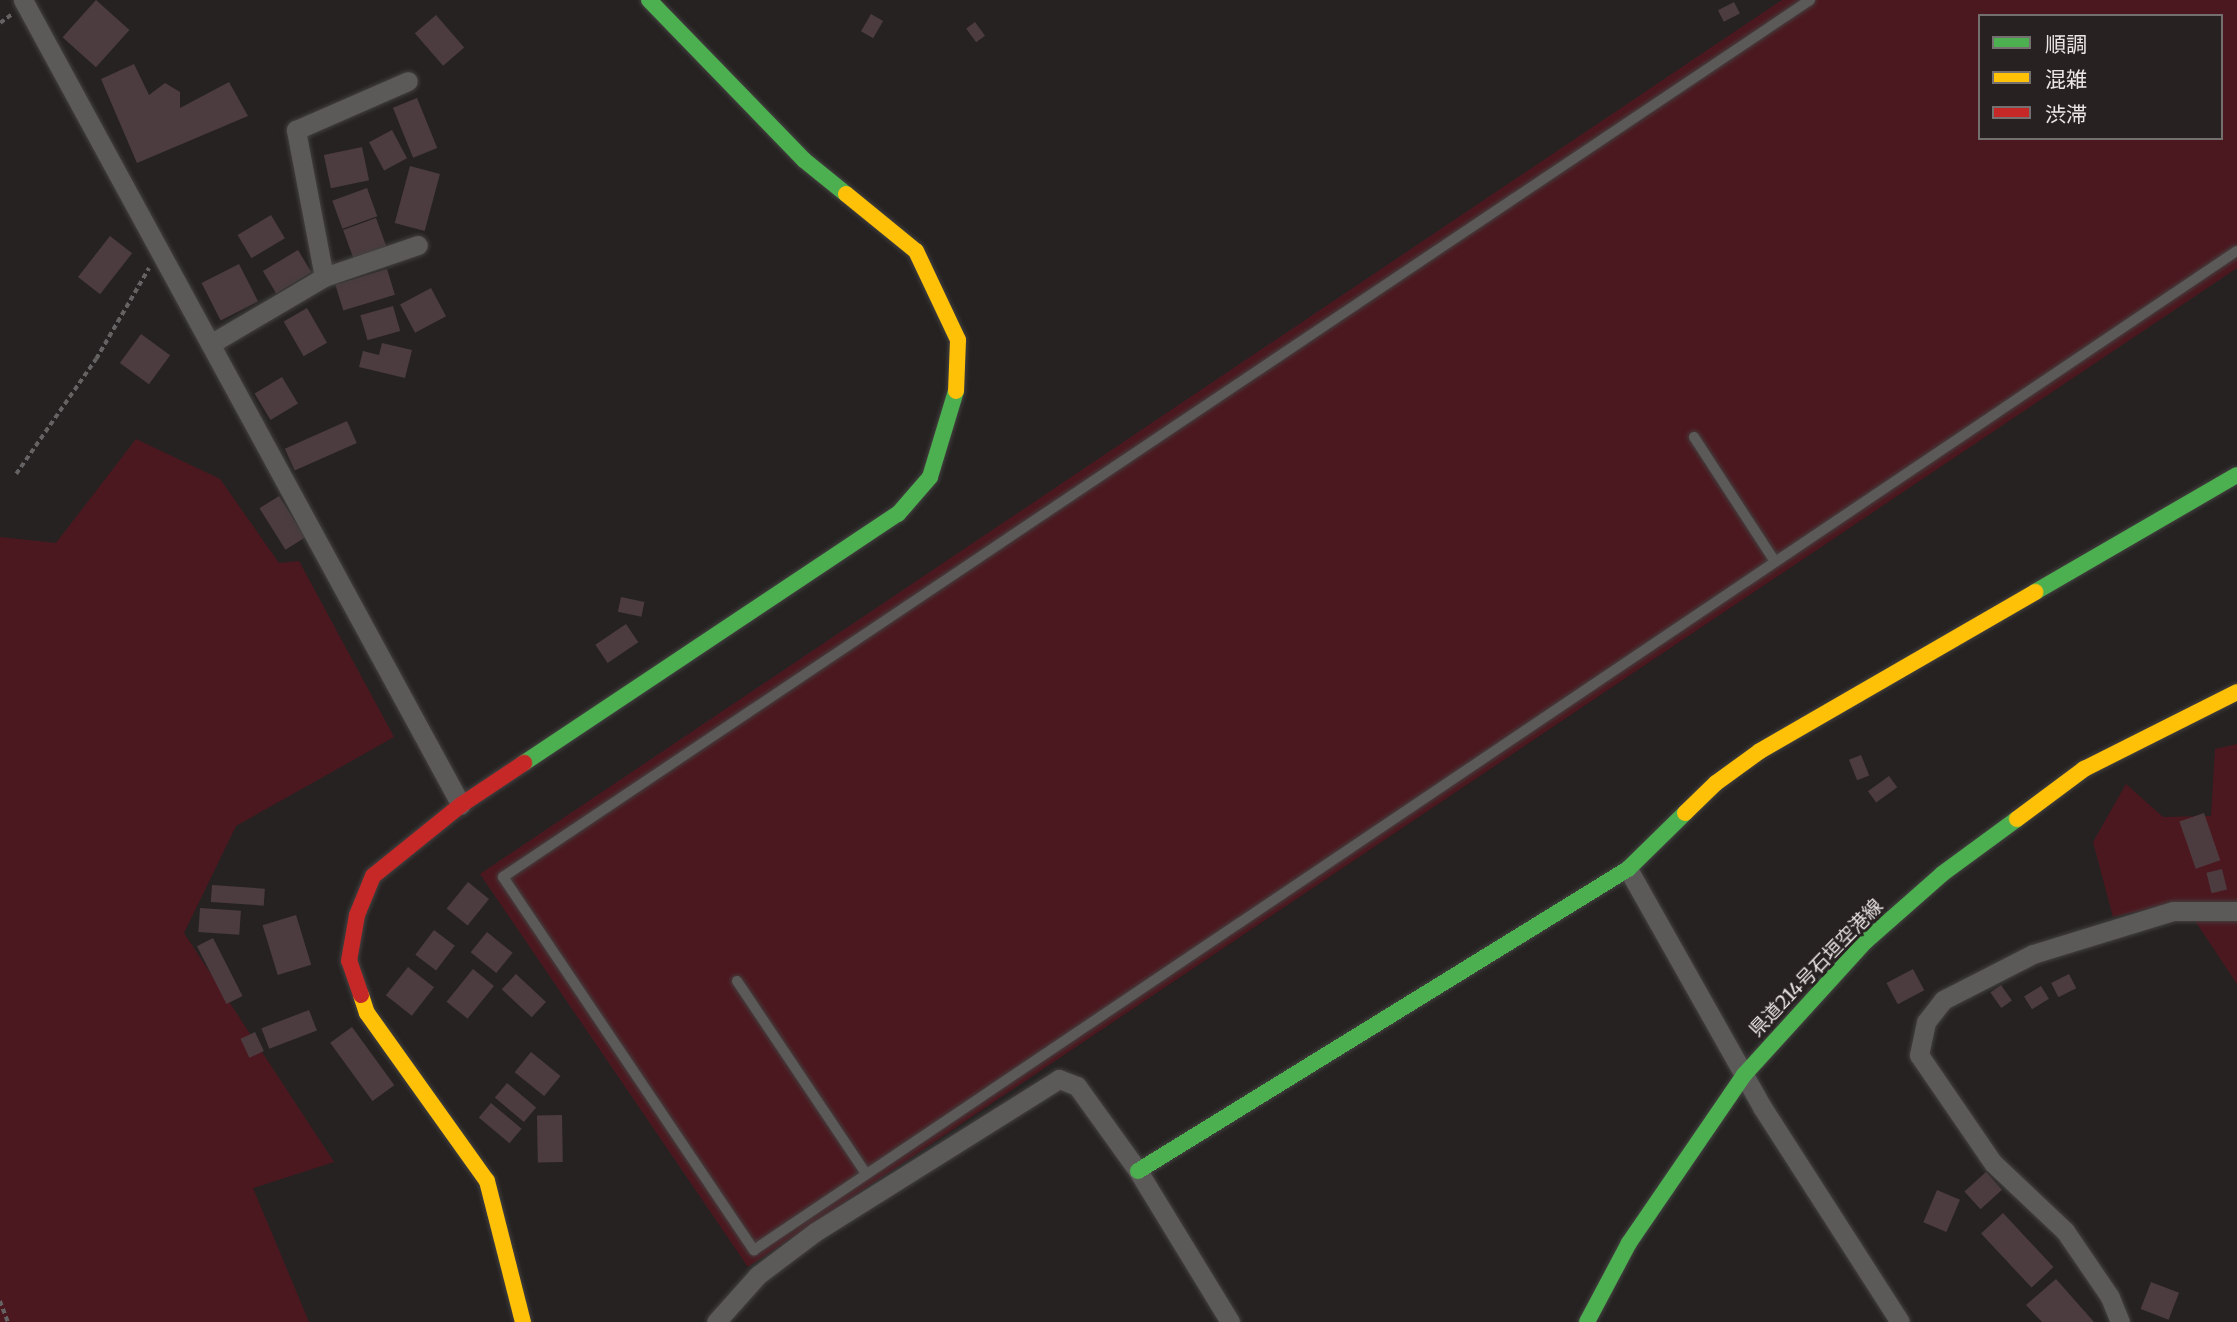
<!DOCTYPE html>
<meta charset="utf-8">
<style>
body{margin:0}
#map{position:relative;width:2237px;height:1322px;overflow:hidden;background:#262222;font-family:Merriweather,"Noto Sans JP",serif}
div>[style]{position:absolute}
.green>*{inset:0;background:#4c181f}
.building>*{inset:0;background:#4c3c3f;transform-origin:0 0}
.path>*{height:3.5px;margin-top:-1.75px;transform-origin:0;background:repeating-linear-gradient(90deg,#646262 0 5px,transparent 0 8.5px)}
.roads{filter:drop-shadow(0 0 2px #434040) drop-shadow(0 0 2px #434040)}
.lane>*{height:10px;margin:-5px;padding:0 5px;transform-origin:5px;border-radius:5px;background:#5c5959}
.street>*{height:19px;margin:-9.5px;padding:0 9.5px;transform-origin:9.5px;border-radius:9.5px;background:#5c5959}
.fast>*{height:16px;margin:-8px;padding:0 8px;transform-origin:8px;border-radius:8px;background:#4caf50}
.slow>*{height:16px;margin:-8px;padding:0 8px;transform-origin:8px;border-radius:8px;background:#ffc107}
.jam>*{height:16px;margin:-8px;padding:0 8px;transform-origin:8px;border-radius:8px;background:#c62828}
span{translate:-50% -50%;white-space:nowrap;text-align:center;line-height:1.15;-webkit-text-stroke:6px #272121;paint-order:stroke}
.street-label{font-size:19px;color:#ebe6e6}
.legend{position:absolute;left:1978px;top:14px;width:245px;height:126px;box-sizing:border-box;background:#272121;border:2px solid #757070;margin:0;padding:9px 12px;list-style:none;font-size:21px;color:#ebe6e6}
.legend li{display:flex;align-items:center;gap:14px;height:35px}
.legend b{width:35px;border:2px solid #757070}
</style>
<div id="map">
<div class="green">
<i style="clip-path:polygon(evenodd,1782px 0,2237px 0,2237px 268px,748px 1267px,480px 874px,1782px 0,1980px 16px,2221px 16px,2221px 138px,1980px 138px,1980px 16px)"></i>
<i style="clip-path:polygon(136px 439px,220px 479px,279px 563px,299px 561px,394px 737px,236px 826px,184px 933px,334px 1162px,253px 1188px,309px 1322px,0 1322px,0 537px,56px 543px)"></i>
<i style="clip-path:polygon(2237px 744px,2237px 984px,2182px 901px,2113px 917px,2093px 842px,2126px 784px,2163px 817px,2211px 816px,2215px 749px)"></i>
</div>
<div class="building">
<i style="left:96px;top:0;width:45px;height:50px;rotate:42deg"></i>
<i style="left:1734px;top:2px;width:13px;height:18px;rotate:63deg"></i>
<i style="left:871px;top:14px;width:14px;height:20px;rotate:30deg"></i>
<i style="left:436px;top:15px;width:43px;height:28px;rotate:49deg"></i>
<i style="left:975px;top:22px;width:17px;height:11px;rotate:54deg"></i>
<i style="clip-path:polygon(134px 64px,149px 95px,165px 83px,180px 92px,180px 108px,229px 82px,248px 116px,137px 163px,101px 79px)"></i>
<i style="left:417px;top:98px;width:54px;height:26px;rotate:68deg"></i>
<i style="left:392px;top:130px;width:32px;height:26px;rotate:62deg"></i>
<i style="left:362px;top:147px;width:34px;height:39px;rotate:78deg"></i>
<i style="left:410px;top:166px;width:31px;height:59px;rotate:15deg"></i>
<i style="left:367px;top:188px;width:30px;height:37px;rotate:70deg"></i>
<i style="left:271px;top:215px;width:27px;height:39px;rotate:59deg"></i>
<i style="left:376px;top:218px;width:30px;height:35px;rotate:70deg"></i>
<i style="left:110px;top:236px;width:28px;height:52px;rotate:38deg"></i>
<i style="left:298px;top:250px;width:26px;height:41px;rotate:59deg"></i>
<i style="left:239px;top:264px;width:42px;height:42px;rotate:63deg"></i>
<i style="left:387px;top:269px;width:27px;height:54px;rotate:73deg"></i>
<i style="left:431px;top:288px;width:32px;height:35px;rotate:62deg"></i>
<i style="left:393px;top:306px;width:26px;height:34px;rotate:74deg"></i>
<i style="left:307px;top:308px;width:40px;height:27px;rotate:60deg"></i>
<i style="left:141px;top:334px;width:36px;height:36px;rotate:36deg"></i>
<i style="clip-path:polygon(382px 343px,412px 350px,405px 378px,359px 367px,363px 351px,379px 355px)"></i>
<i style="left:282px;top:377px;width:31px;height:32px;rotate:59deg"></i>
<i style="left:347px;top:421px;width:24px;height:68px;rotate:66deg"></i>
<i style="left:279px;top:496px;width:49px;height:23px;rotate:58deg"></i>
<i style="left:621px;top:597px;width:24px;height:15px;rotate:12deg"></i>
<i style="left:626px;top:624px;width:22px;height:37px;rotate:56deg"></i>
<i style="left:1861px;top:755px;width:22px;height:13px;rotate:68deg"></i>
<i style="left:1889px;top:776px;width:14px;height:26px;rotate:54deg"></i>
<i style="left:2204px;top:813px;width:50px;height:26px;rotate:71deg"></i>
<i style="left:2222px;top:869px;width:21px;height:16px;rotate:76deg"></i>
<i style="left:468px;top:882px;width:27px;height:34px;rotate:39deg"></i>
<i style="left:212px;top:885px;width:53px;height:17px;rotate:4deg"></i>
<i style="left:200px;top:908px;width:41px;height:24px;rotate:4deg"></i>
<i style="left:296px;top:915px;width:52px;height:35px;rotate:73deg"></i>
<i style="left:434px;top:930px;width:26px;height:31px;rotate:37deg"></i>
<i style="left:487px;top:932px;width:33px;height:26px;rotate:39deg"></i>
<i style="left:213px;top:938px;width:65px;height:18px;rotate:63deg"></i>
<i style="left:408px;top:967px;width:33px;height:36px;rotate:38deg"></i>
<i style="left:473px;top:969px;width:27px;height:42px;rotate:39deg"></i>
<i style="left:1913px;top:969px;width:24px;height:30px;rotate:62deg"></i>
<i style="left:516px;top:974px;width:41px;height:21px;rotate:43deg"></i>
<i style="left:2069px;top:974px;width:16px;height:20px;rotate:63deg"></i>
<i style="left:2001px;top:985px;width:19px;height:13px;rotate:55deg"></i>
<i style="left:2041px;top:986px;width:15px;height:20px;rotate:58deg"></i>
<i style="left:309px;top:1010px;width:22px;height:51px;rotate:69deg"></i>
<i style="left:352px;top:1027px;width:72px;height:27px;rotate:54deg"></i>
<i style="left:255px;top:1032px;width:21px;height:16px;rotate:65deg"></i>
<i style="left:531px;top:1052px;width:38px;height:26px;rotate:39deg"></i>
<i style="left:507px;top:1083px;width:38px;height:19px;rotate:40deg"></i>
<i style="left:491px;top:1103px;width:40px;height:19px;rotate:40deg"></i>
<i style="left:562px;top:1115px;width:47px;height:25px;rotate:89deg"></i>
<i style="left:1986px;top:1172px;width:24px;height:29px;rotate:48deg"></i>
<i style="left:1937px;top:1190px;width:25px;height:35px;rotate:23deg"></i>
<i style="left:2003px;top:1213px;width:74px;height:30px;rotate:47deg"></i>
<i style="clip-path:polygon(2056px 1279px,2094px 1322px,2042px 1322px,2026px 1305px)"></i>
<i style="left:2151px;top:1282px;width:30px;height:29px;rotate:21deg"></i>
</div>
<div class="path">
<i style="left:0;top:23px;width:14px;rotate:-36deg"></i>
<i style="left:16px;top:474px;width:140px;rotate:-55.2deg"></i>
<i style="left:96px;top:359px;width:105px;rotate:-59.8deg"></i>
<i style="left:0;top:1301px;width:22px;rotate:69deg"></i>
</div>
<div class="roads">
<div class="lane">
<i style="left:1810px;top:0;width:1574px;rotate:146.14deg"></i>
<i style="left:503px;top:877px;width:450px;rotate:56.1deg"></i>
<i style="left:754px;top:1250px;width:1788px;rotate:-33.97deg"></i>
<i style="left:1694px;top:437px;width:147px;rotate:57deg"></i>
<i style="left:737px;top:981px;width:232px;rotate:56.2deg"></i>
</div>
<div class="street">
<i style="left:23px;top:0;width:916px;rotate:61.45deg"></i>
<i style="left:324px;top:277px;width:150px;rotate:-100.8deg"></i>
<i style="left:296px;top:130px;width:122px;rotate:-23.6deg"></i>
<i style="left:212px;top:343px;width:130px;rotate:-30.5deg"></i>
<i style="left:324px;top:277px;width:99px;rotate:-18.8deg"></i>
<i style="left:1628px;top:869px;width:273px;rotate:60.6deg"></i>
<i style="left:1762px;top:1107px;width:255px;rotate:57.3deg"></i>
<i style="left:716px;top:1322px;width:63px;rotate:-48.2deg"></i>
<i style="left:758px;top:1275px;width:71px;rotate:-37deg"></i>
<i style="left:815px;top:1232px;width:288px;rotate:-32.1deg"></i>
<i style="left:1059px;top:1079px;width:19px;rotate:21deg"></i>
<i style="left:1077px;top:1086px;width:105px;rotate:54.3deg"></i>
<i style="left:1138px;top:1171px;width:177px;rotate:58.6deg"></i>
<i style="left:2120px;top:1322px;width:27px;rotate:-112deg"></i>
<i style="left:2110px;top:1297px;width:80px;rotate:-124.3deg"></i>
<i style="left:2065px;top:1231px;width:99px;rotate:-136.6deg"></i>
<i style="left:1993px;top:1163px;width:131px;rotate:-124.4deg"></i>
<i style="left:1919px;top:1055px;width:34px;rotate:-78deg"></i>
<i style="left:1926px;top:1022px;width:28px;rotate:-52deg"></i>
<i style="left:1943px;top:1000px;width:101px;rotate:-27.1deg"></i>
<i style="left:2033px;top:954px;width:146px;rotate:-17.1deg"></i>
<i style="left:2173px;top:911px;width:64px"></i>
</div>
<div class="fast">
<i style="left:649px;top:0;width:223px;rotate:45.9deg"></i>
<i style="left:804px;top:160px;width:54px;rotate:39deg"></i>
<i style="left:2035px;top:592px;width:233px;rotate:-30.1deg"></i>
<i style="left:524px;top:763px;width:449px;rotate:-33.7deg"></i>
<i style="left:898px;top:514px;width:49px;rotate:-49.1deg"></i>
<i style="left:930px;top:477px;width:90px;rotate:-73.2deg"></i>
<i style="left:1138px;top:1171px;width:576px;rotate:-31.65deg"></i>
<i style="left:1628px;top:869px;width:80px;rotate:-44.5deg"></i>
<i style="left:1587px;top:1322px;width:89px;rotate:-62deg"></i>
<i style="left:1629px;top:1243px;width:204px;rotate:-55.6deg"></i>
<i style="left:1744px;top:1075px;width:180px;rotate:-47.7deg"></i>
<i style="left:1865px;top:942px;width:103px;rotate:-41.4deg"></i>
<i style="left:1942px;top:874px;width:93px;rotate:-36.3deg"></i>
</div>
<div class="slow">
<i style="left:846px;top:194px;width:90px;rotate:39.2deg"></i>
<i style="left:916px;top:251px;width:98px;rotate:64.7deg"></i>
<i style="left:958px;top:340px;width:51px;rotate:92.2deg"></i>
<i style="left:1685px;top:813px;width:43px;rotate:-44.1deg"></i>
<i style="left:1716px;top:783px;width:54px;rotate:-36deg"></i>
<i style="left:1760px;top:751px;width:318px;rotate:-30deg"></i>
<i style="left:2017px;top:819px;width:84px;rotate:-36.7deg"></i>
<i style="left:2084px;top:769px;width:171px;rotate:-26.7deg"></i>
<i style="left:361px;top:995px;width:19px;rotate:72deg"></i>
<i style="left:367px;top:1013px;width:206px;rotate:54.5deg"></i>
<i style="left:487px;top:1181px;width:146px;rotate:75.7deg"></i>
</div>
<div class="jam">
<i style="left:361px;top:995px;width:36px;rotate:-109deg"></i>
<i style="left:349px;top:961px;width:47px;rotate:-80.1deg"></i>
<i style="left:357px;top:915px;width:42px;rotate:-67.7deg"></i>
<i style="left:373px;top:876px;width:113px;rotate:-38.9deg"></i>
<i style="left:461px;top:805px;width:76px;rotate:-33.7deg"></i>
</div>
</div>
<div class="street-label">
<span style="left:1816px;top:968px;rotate:-46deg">県道214号石垣空港線</span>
</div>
<ul class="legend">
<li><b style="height:9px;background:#4caf50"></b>順調</li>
<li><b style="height:9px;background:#ffc107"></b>混雑</li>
<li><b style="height:9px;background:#c62828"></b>渋滞</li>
</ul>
</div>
